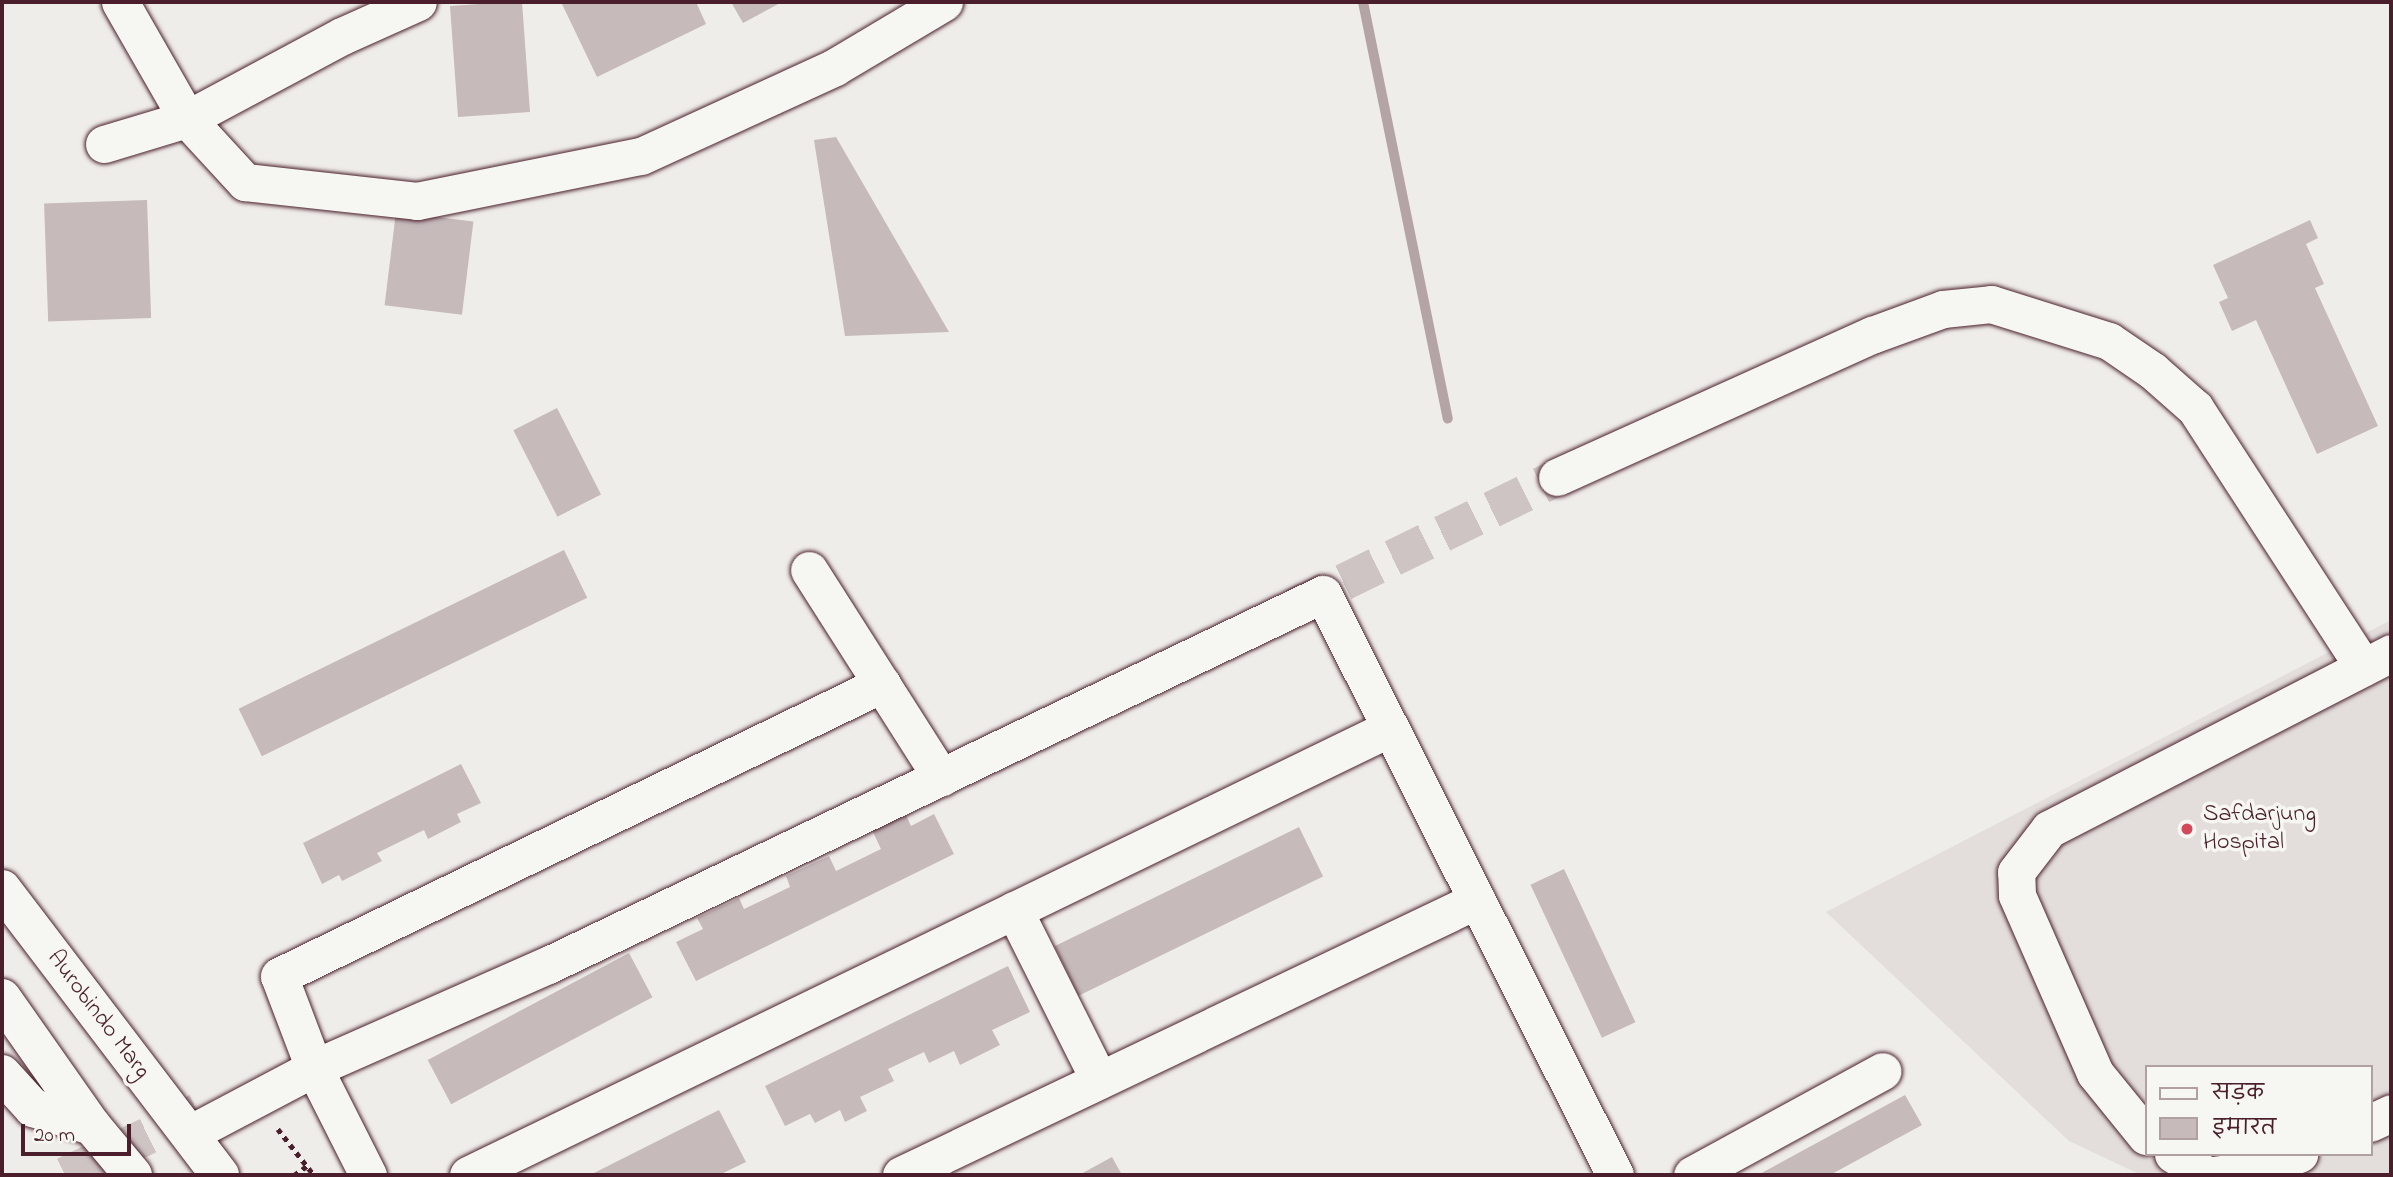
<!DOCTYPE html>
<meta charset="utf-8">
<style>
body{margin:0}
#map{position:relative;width:2393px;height:1177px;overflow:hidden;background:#efedea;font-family:"Indie Flower","Playpen Sans Deva",sans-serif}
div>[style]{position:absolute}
.built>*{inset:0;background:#e3dedc}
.stream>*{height:10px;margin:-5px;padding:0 5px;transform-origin:5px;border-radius:5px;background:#b4a4a5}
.building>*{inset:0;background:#c6babb;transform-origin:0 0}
.minor-tunnel>*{height:37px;margin-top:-18.5px;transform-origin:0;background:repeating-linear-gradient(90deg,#cec4c4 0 37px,transparent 0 55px)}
.path>*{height:4.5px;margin-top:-2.25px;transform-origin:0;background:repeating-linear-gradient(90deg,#4a1f2b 0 5px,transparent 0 10px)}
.roads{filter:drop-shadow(0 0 2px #4a1f2b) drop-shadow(0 0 2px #4a1f2b)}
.minor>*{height:37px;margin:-18.5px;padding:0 18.5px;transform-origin:18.5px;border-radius:18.5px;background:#f6f6f2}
.highway>*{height:38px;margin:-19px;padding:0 19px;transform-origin:19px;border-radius:19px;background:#f6f6f2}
.dots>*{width:19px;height:19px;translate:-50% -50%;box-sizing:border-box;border:4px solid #f6f6f2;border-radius:50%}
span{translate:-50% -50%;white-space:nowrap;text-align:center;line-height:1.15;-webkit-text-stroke:7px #f6f6f2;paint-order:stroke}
.poi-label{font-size:24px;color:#4a1f2b}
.left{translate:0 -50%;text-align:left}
.street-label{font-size:24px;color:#4a1f2b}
.frame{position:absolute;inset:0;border:4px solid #4a1f2b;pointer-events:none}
.legend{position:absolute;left:2145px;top:1065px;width:228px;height:91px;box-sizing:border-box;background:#f6f6f2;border:2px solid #b1a0a2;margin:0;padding:9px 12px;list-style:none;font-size:21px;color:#4a1f2b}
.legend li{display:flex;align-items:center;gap:14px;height:35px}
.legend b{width:35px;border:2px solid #b1a0a2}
.scale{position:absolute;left:21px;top:1124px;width:110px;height:32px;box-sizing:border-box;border:4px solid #4a1f2b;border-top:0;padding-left:9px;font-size:21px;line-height:24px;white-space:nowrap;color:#4a1f2b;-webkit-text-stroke:5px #f6f6f2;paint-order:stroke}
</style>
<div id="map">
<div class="built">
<i style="clip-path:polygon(evenodd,2391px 620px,2391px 1175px,2141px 1175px,2069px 1141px,1826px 912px,2391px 620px,2146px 1067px,2370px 1067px,2370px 1154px,2146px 1154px,2146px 1067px)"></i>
</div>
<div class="stream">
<i style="left:1363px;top:2px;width:425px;rotate:78.5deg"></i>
</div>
<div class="building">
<i style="clip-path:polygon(508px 2px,522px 2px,530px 112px,458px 117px,450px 6px)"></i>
<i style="clip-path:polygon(561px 2px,696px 2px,706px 24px,597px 77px)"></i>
<i style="clip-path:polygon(731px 2px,782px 2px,743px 23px)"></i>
<i style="clip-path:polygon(836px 137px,949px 332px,845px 336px,814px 140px)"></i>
<i style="left:147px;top:200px;width:118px;height:103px;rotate:88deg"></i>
<i style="left:396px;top:212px;width:78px;height:94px;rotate:7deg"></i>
<i style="clip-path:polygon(2310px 220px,2318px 238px,2306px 244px,2324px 284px,2315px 288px,2378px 426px,2317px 454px,2256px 320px,2232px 331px,2219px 302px,2228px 298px,2213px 265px)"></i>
<i style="left:557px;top:408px;width:97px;height:49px;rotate:63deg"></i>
<i style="left:564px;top:550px;width:53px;height:362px;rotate:64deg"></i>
<i style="clip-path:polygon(461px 764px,481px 803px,457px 814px,461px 822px,428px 839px,424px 830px,377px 853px,382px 861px,342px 881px,339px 875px,322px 884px,303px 843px)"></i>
<i style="clip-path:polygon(905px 813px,911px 826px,934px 814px,954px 854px,696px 981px,676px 942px,703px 929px,697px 918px,739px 898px,744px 909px,790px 887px,786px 876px,829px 856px,836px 871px,881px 849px,872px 830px)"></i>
<i style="left:1299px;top:827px;width:55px;height:272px;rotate:64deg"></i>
<i style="left:1564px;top:869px;width:169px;height:37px;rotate:65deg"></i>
<i style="left:629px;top:953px;width:50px;height:228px;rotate:62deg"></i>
<i style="clip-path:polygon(1008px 966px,1030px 1012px,992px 1030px,1000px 1045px,960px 1065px,954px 1051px,929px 1063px,924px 1052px,888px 1069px,894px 1081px,860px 1097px,867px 1111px,845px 1122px,840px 1110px,815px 1123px,810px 1114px,785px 1126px,765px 1086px)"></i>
<i style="clip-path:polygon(1905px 1095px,1922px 1125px,1830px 1175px,1758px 1175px)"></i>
<i style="clip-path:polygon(719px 1110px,746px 1162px,719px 1175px,590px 1175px)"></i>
<i style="clip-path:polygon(1112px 1157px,1122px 1175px,1079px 1175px)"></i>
</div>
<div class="minor-tunnel">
<i style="left:1294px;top:606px;width:293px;rotate:-26.1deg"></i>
<i style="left:65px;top:1175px;width:155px;rotate:-25.6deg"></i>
</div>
<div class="path">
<i style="left:278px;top:1129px;width:58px;rotate:52deg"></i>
<i style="left:294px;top:1175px;width:16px;rotate:-35deg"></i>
</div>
<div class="roads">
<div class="minor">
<i style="left:120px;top:2px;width:135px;rotate:60.2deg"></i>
<i style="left:187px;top:119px;width:86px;rotate:47.4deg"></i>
<i style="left:245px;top:182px;width:173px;rotate:6.3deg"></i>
<i style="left:417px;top:201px;width:228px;rotate:-11.4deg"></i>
<i style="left:641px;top:156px;width:213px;rotate:-24.6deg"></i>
<i style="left:835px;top:67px;width:127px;rotate:-30.8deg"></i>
<i style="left:104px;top:144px;width:87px;rotate:-16.8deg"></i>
<i style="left:187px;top:119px;width:176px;rotate:-28.2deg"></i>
<i style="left:342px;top:36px;width:83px;rotate:-24.1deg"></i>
<i style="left:1557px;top:477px;width:346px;rotate:-24.3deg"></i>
<i style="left:1872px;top:335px;width:76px;rotate:-20.1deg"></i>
<i style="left:1943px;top:309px;width:48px;rotate:-5.9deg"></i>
<i style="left:1991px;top:304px;width:124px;rotate:17.4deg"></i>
<i style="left:2109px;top:341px;width:53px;rotate:34.3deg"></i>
<i style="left:2153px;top:371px;width:56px;rotate:41.4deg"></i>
<i style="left:2195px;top:408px;width:309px;rotate:57deg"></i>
<i style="left:809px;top:570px;width:246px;rotate:57.5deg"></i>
<i style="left:1014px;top:910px;width:190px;rotate:63.4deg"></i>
<i style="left:2370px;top:1123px;width:23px;rotate:-25deg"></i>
<i style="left:189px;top:1134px;width:141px;rotate:-27.8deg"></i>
<i style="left:314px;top:1068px;width:98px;rotate:-110.8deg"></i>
<i style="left:279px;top:976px;width:670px;rotate:-25.84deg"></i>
<i style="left:2146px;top:1136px;width:81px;rotate:-129deg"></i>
<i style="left:2095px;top:1073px;width:194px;rotate:-113.7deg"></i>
<i style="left:2017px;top:895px;width:23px;rotate:-92deg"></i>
<i style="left:2016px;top:872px;width:54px;rotate:-52.5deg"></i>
<i style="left:2049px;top:829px;width:385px;rotate:-27.2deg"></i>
<i style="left:2173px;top:1154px;width:39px;rotate:32deg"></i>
<i style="left:368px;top:1175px;width:120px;rotate:-116.8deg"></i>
<i style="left:314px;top:1068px;width:256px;rotate:-23.8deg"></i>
<i style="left:548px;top:965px;width:859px;rotate:-25.58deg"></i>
<i style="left:1323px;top:594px;width:650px;rotate:63.32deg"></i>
<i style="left:468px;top:1175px;width:1025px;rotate:-25.86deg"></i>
<i style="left:901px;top:1175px;width:638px;rotate:-25.52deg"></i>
<i style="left:1692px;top:1175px;width:217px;rotate:-28.6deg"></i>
<i style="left:2213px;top:1175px;width:45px;rotate:-7.6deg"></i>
<i style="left:2258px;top:1169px;width:44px;rotate:-20.1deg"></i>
</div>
<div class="highway">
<i style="left:2px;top:889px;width:360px;rotate:52.7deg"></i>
<i style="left:2px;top:998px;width:156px;rotate:54.9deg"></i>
<i style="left:92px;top:1126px;width:64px;rotate:50.1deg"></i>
<i style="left:2px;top:1074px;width:46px;rotate:47.6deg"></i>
<i style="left:33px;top:1108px;width:62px;rotate:17deg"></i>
</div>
</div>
<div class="dots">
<i style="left:2187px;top:829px;background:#d1495b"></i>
</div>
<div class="poi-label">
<span class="left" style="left:2203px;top:829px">Safdarjung<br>Hospital</span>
</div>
<div class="street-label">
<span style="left:98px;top:1015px;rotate:53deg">Aurobindo Marg</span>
</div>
<div class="frame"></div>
<ul class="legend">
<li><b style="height:9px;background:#f6f6f2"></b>सड़क</li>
<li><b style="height:19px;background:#c6babb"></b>इमारत</li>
</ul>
<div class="scale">20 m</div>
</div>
